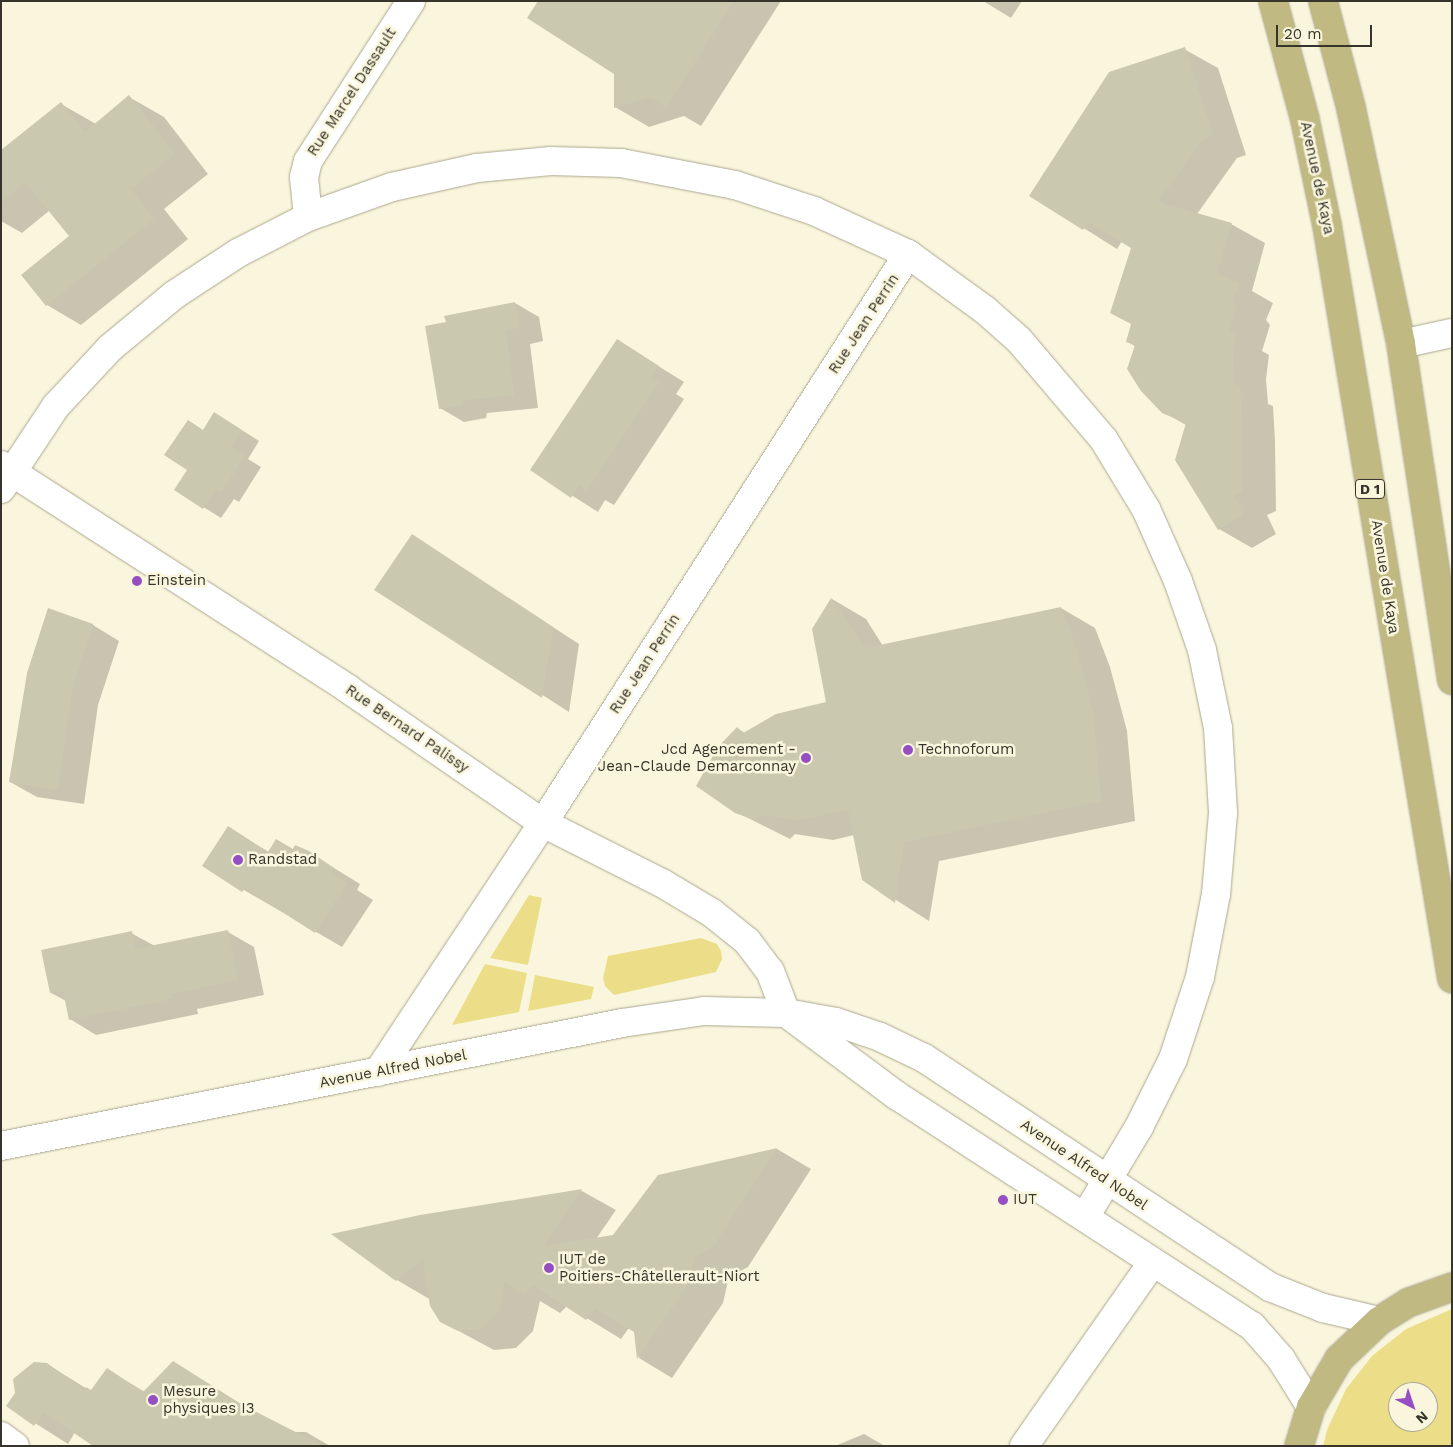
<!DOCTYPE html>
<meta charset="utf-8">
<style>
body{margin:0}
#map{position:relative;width:1453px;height:1447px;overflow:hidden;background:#faf6dd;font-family:"Work Sans",sans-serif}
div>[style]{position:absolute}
.green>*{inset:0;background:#ecde88}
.shadow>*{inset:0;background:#0003}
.building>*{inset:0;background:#cbc8b0}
.roads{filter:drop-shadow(0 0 1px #aba790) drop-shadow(0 0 1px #aba790)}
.minor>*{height:28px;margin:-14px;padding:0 14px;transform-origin:14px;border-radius:14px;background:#fff}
.major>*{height:28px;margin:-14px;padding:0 14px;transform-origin:14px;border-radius:14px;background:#c1b982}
.dots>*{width:14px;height:14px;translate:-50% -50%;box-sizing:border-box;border:2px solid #faf6dd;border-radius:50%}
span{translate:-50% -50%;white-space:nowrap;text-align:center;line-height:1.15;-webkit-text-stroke:5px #faf6dd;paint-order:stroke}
.shield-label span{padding:1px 4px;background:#faf6dd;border:1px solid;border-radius:4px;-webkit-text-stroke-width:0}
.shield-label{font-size:14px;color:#36342b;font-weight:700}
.street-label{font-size:15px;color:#36342b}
.poi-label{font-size:15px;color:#36342b}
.left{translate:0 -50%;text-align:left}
.right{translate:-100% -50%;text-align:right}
.frame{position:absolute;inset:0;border:2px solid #36342b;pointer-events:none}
.north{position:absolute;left:1388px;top:1382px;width:50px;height:50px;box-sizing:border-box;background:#faf6dd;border:1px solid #aca896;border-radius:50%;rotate:139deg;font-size:14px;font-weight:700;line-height:20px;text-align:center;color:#36342b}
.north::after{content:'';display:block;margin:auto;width:18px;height:22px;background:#964fc2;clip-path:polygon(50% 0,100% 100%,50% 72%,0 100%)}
.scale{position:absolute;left:1276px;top:25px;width:96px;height:22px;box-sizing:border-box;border:2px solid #36342b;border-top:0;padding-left:6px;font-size:15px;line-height:18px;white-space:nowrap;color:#36342b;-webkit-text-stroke:4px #faf6dd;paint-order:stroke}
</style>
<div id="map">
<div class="green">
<i style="clip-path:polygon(529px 895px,542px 898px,528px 965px,490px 958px)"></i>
<i style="clip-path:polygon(701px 938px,717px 944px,721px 951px,722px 959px,716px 972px,614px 995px,605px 986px,603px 978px,608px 956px)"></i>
<i style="clip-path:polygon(485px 964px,527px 973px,519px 1012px,452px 1025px)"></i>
<i style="clip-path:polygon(535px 975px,594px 987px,591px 999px,528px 1011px)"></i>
<i style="clip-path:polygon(evenodd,1452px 1309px,1452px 1446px,1323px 1446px,1327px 1430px,1346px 1389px,1372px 1356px,1406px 1329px,1452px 1309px,1398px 1392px,1428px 1392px,1428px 1422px,1398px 1422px,1398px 1392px)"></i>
</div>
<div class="shadow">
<i style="clip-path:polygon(539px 1px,781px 1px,701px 126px,684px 116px,649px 127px,615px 107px,615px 73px)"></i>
<i style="clip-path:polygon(983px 1px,1022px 1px,1011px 18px)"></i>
<i style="clip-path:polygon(1184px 49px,1218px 68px,1246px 155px,1237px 158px,1197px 214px,1231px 224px,1265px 243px,1252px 291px,1273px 303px,1266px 320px,1270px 325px,1262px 351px,1269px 355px,1266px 379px,1268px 404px,1273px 406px,1275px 441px,1276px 511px,1267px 515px,1276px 534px,1252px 548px,1219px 529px,1186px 425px,1163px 412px,1136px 347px,1127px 341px,1133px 325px,1132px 247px,1122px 241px,1117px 249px,1031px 195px)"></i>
<i style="clip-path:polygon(129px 97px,164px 117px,208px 174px,164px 209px,188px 239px,81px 325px,47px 305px,71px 236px,50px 210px,22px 233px,1px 221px,1px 152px,61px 104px,96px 124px)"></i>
<i style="clip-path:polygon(515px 303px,539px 317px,543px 341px,530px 344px,538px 408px,487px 413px,486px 418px,464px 422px,440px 408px)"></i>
<i style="clip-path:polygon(618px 341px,684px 382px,676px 394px,684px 399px,614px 505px,605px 500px,598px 512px,532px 470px)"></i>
<i style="clip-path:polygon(232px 424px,259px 441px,248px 459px,261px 467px,239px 502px,234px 499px,221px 518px,176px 490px,189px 470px,204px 431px)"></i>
<i style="clip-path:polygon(412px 536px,579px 644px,569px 712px,376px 589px)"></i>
<i style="clip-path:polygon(832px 599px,866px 619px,883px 646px,1061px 608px,1095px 628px,1110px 667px,1127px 731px,1135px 821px,939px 861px,929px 921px,863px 879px,854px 835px,833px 840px,795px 834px,790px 839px,736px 812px,737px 728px,745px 733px,828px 703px)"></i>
<i style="clip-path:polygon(49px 610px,93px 625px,119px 641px,98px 705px,84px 804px,37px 797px,10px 782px)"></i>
<i style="clip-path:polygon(228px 828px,269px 852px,308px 852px,360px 884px,357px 890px,373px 900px,342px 947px,203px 866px)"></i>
<i style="clip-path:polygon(228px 932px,254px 947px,264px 995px,197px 1009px,198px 1014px,96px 1035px,70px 1019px,66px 1001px,51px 993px,131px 933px,155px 946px)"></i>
<i style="clip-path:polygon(777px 1149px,811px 1169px,748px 1267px,729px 1277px,723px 1303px,672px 1378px,639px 1358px,635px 1332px,629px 1328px,621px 1339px,567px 1306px,560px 1313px,540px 1301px,533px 1331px,516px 1348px,494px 1350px,440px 1321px,431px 1300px,397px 1280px,420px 1216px,582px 1191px,616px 1210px,596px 1239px,614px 1236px,659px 1176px)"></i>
<i style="clip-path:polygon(173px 1362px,257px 1414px,293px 1432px,306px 1432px,330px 1446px,96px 1446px,75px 1432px,68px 1444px,8px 1406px,47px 1364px,92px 1392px,108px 1370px,145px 1392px)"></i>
<i style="clip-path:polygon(864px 1434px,885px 1446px,835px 1446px)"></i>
</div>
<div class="building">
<i style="clip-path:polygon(538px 1px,734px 1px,666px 107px,650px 97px,614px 108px,614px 74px,527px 18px)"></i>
<i style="clip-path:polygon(1185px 47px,1213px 135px,1203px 139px,1158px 202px,1232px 223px,1217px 274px,1240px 283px,1233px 300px,1237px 305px,1229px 332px,1236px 335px,1233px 359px,1235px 384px,1240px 386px,1242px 421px,1243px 492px,1234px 495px,1243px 514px,1218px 530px,1175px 460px,1186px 423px,1162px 413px,1141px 391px,1127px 369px,1135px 345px,1126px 342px,1131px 324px,1110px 313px,1131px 248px,1088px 222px,1083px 230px,1029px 196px,1109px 72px)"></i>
<i style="clip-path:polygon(129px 95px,175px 154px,131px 189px,154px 219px,46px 306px,21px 275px,69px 236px,25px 182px,1px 202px,1px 150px,61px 102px,85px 132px)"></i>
<i style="clip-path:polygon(515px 302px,520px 327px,506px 331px,514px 395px,463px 400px,462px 405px,439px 409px,425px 326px,446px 322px,444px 316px)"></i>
<i style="clip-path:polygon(617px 339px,659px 366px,651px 378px,659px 383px,587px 491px,579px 485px,571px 498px,530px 470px)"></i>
<i style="clip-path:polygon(214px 412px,242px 430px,231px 447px,245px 456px,221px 493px,216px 489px,203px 509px,174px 490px,187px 470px,164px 455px,188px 420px,203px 430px)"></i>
<i style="clip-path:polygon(412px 534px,553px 627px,542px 698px,374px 590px)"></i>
<i style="clip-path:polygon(831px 598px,865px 648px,1061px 607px,1076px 647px,1093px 711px,1101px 801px,904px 842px,895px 903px,862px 880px,848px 810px,798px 820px,760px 815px,755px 820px,735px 813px,696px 786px,718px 747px,737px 727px,743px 733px,776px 714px,826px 702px,812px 629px)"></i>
<i style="clip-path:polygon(48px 608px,93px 624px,72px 690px,58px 790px,9px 782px,27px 673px)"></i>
<i style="clip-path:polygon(228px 826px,268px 852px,276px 839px,293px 849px,295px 845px,309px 851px,334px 868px,331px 873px,347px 883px,315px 933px,245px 888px,242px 892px,202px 866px)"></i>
<i style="clip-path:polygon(228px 930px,238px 980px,171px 994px,172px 999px,69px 1020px,63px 991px,50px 993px,41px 950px,132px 931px,135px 949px)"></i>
<i style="clip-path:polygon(777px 1148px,713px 1247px,694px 1257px,689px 1283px,637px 1359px,634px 1332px,595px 1308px,586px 1320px,533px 1285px,525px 1294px,505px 1282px,499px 1311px,481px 1329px,458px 1331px,440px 1322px,430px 1306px,423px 1259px,396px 1281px,331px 1234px,420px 1215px,582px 1189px,543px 1246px,613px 1235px,658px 1175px)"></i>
<i style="clip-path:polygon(173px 1361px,241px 1404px,323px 1446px,93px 1446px,43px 1412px,34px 1426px,6px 1406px,15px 1393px,13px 1379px,34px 1362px,47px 1363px,84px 1390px,86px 1387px,91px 1390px,107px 1368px,143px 1392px)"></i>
</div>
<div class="roads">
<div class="minor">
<i style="left:308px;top:217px;width:40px;rotate:-95.7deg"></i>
<i style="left:304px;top:177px;width:16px;rotate:-76deg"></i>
<i style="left:308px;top:161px;width:190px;rotate:-57.2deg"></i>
<i style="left:1401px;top:344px;width:52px;rotate:-12.2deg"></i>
<i style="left:1px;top:465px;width:413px;rotate:32.8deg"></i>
<i style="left:348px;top:689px;width:237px;rotate:34.5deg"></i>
<i style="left:543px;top:823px;width:133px;rotate:26.8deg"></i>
<i style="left:662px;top:883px;width:58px;rotate:31deg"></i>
<i style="left:712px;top:913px;width:45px;rotate:38.7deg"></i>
<i style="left:747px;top:941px;width:38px;rotate:53deg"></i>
<i style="left:770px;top:971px;width:45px;rotate:69.1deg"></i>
<i style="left:1px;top:489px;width:100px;rotate:-56.5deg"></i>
<i style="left:56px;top:406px;width:79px;rotate:-47deg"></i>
<i style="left:110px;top:348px;width:83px;rotate:-39.6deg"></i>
<i style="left:174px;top:295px;width:77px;rotate:-33.3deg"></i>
<i style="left:238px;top:253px;width:79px;rotate:-27.2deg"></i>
<i style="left:308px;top:217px;width:89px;rotate:-19.7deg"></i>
<i style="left:392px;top:187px;width:87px;rotate:-12.6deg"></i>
<i style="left:477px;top:168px;width:74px;rotate:-5.4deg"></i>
<i style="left:551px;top:161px;width:70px;rotate:1.6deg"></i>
<i style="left:621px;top:163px;width:116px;rotate:10.9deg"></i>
<i style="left:735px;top:185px;width:83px;rotate:18.2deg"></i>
<i style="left:814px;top:211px;width:103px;rotate:24.6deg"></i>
<i style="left:908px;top:254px;width:95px;rotate:36deg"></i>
<i style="left:985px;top:310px;width:45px;rotate:41.4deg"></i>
<i style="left:1019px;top:340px;width:131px;rotate:49.6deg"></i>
<i style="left:1104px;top:440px;width:81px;rotate:58.7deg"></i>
<i style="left:1146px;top:509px;width:79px;rotate:66deg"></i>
<i style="left:1178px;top:581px;width:73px;rotate:70.8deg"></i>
<i style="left:1202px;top:650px;width:80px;rotate:78.4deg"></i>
<i style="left:1218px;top:728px;width:85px;rotate:86.6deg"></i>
<i style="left:1223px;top:813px;width:81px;rotate:94.9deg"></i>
<i style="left:1216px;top:894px;width:85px;rotate:100.9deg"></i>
<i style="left:1200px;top:977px;width:86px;rotate:108.2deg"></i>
<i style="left:1173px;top:1059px;width:76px;rotate:116.6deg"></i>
<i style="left:1139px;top:1127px;width:105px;rotate:121deg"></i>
<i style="left:790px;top:1016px;width:132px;rotate:36.7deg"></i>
<i style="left:896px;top:1095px;width:424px;rotate:33deg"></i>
<i style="left:1252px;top:1326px;width:44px;rotate:48.7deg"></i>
<i style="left:1281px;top:1359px;width:57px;rotate:58deg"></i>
<i style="left:378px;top:1072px;width:299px;rotate:-56.5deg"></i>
<i style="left:543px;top:823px;width:676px;rotate:-57.32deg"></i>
<i style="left:1px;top:1146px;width:633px;rotate:-11.2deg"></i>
<i style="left:622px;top:1023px;width:83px;rotate:-8.3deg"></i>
<i style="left:704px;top:1011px;width:82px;rotate:1.4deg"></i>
<i style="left:786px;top:1013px;width:51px;rotate:10.2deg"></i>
<i style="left:836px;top:1022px;width:46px;rotate:18.8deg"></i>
<i style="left:880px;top:1037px;width:49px;rotate:25.5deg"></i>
<i style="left:924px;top:1058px;width:415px;rotate:33.5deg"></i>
<i style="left:1270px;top:1287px;width:57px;rotate:21.6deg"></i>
<i style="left:1323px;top:1308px;width:57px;rotate:13.1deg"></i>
<i style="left:1px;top:1436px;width:17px;rotate:36deg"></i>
<i style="left:1024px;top:1446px;width:223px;rotate:-55deg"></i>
</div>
<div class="major">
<i style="left:1273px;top:1px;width:123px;rotate:74.9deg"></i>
<i style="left:1305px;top:120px;width:107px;rotate:78.2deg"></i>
<i style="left:1327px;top:225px;width:764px;rotate:80.59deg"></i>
<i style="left:1323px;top:1px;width:111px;rotate:75.3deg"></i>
<i style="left:1351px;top:108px;width:241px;rotate:78deg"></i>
<i style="left:1401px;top:344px;width:340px;rotate:81.4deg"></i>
<i style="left:1299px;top:1446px;width:41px;rotate:-72.9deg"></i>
<i style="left:1311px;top:1407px;width:56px;rotate:-59.7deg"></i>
<i style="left:1339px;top:1359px;width:55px;rotate:-43.5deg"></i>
<i style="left:1379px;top:1321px;width:36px;rotate:-32deg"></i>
<i style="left:1410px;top:1302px;width:45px;rotate:-19.7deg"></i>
</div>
</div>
<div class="dots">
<i style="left:137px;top:581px;background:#964fc2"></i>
<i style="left:908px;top:750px;background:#964fc2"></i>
<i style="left:806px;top:758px;background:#964fc2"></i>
<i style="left:238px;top:860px;background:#964fc2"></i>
<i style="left:1003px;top:1200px;background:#964fc2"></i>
<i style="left:549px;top:1268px;background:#964fc2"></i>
<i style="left:153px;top:1400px;background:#964fc2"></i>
</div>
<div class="shield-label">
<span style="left:1370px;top:489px">D 1</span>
</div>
<div class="street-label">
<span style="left:352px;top:92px;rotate:-57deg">Rue Marcel Dassault</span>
<span style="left:1317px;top:178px;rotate:78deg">Avenue de Kaya</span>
<span style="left:864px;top:324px;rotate:-57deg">Rue Jean Perrin</span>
<span style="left:1385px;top:577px;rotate:81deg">Avenue de Kaya</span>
<span style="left:645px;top:664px;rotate:-57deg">Rue Jean Perrin</span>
<span style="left:407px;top:729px;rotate:34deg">Rue Bernard Palissy</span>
<span style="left:393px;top:1069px;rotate:-11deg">Avenue Alfred Nobel</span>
<span style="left:1084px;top:1165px;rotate:34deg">Avenue Alfred Nobel</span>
</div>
<div class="poi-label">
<span class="left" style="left:147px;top:581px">Einstein</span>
<span class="right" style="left:796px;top:758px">Jcd Agencement -<br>Jean-Claude Demarconnay</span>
<span class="left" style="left:918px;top:750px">Technoforum</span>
<span class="left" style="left:248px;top:860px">Randstad</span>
<span class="left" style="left:1013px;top:1200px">IUT</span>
<span class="left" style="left:559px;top:1268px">IUT de<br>Poitiers-Châtellerault-Niort</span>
<span class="left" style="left:163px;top:1400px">Mesure<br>physiques I3</span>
</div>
<div class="frame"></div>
<div class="north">N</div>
<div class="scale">20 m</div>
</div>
